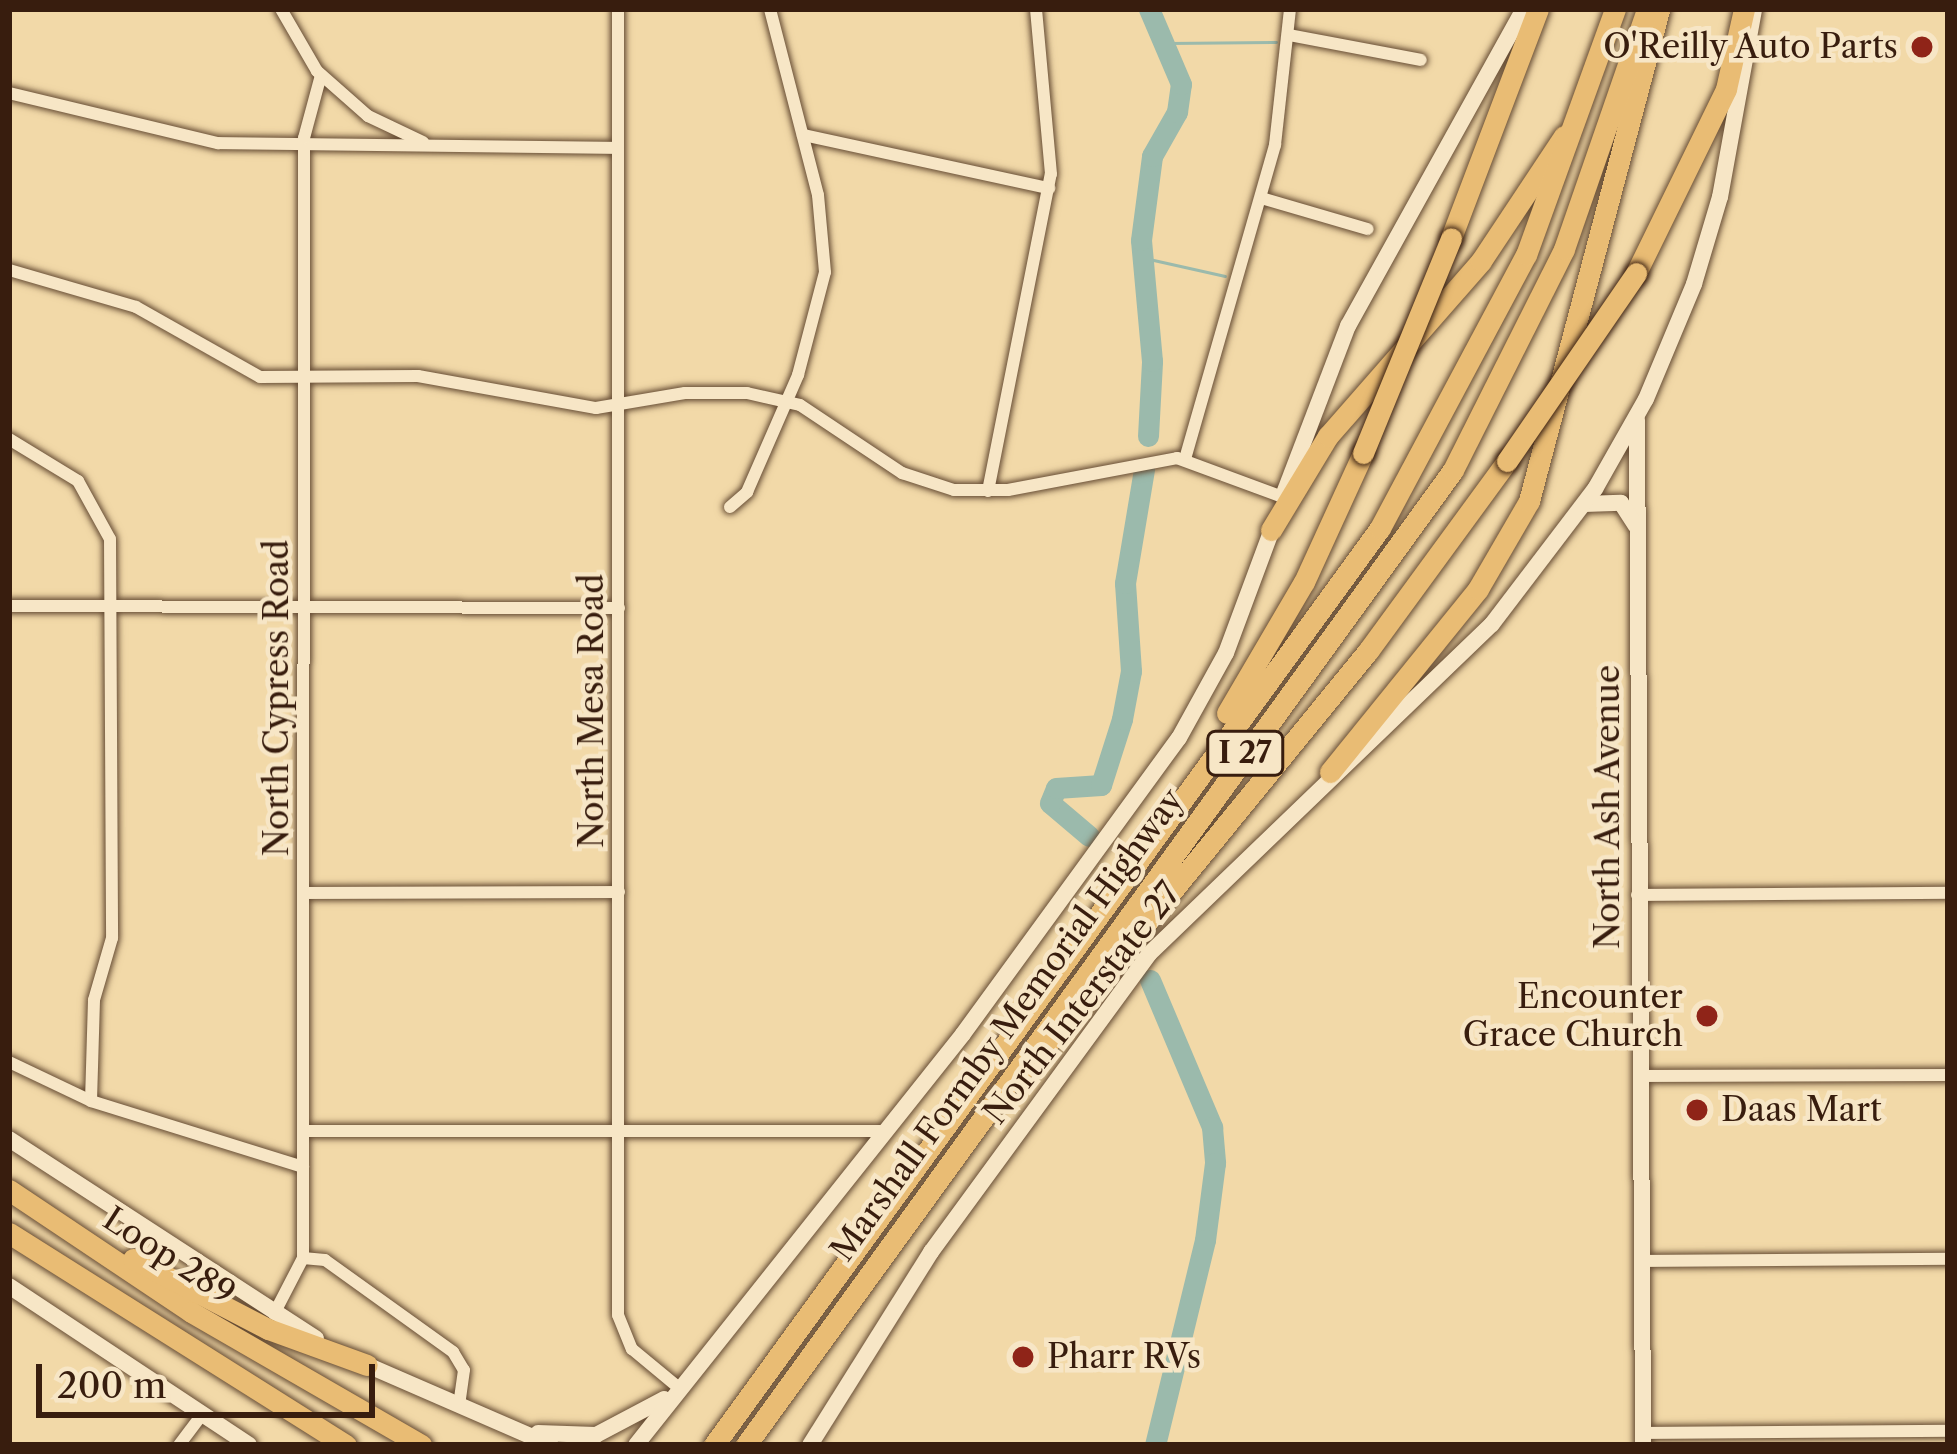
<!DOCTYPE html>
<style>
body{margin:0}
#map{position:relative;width:1957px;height:1454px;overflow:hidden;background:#f2d9a8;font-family:"Libre Caslon Text",serif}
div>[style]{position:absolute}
.stream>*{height:3px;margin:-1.5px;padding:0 1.5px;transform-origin:1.5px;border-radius:1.5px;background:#9bbaac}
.river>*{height:21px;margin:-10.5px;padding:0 10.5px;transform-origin:10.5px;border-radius:10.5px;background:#9bbaac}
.roads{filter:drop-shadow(0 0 3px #664c34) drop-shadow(0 0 3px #664c34)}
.street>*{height:12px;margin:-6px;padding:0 6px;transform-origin:6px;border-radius:6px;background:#f7e6c6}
.secondary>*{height:16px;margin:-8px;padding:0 8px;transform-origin:8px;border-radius:8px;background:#f7e6c6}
.highway>*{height:21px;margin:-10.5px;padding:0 10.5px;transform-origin:10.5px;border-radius:10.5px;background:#e9bc74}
.bridges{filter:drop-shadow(0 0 3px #381d0e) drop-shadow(0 0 3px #381d0e)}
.highway-bridge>*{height:21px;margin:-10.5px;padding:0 10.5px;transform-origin:10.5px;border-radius:10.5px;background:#e9bc74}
.dots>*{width:33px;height:33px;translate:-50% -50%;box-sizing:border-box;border:6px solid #f7e6c6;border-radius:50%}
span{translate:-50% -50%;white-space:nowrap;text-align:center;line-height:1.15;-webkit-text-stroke:9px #f7e6c6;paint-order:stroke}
.shield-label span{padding:3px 9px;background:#f7e6c6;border:3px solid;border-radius:9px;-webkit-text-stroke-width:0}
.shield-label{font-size:30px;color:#381d0e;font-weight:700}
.poi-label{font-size:33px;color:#381d0e}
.right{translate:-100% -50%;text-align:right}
.left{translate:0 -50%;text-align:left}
.street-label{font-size:33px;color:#381d0e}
.frame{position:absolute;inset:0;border:12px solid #381d0e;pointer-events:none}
.scale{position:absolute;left:36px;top:1364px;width:339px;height:54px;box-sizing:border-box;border:6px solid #381d0e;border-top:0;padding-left:15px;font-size:36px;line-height:42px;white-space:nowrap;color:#381d0e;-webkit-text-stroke:9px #f7e6c6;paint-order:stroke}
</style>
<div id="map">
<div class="stream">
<i style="left:1168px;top:43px;width:108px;rotate:-0.5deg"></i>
<i style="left:1140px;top:257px;width:87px;rotate:12.6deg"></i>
</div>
<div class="river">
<i style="left:1148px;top:436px;width:75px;rotate:-86.9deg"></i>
<i style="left:1152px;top:361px;width:121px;rotate:-95.2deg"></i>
<i style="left:1141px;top:240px;width:85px;rotate:-82.5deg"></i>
<i style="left:1152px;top:156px;width:51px;rotate:-60.4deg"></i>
<i style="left:1177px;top:112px;width:28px;rotate:-82deg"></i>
<i style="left:1181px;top:84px;width:82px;rotate:-113.1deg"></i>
<i style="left:1089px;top:836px;width:51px;rotate:-139.8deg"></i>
<i style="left:1050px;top:803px;width:16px;rotate:-68deg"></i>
<i style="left:1056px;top:788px;width:45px;rotate:-3.8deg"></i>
<i style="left:1101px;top:785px;width:69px;rotate:-72.3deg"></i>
<i style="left:1122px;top:719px;width:49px;rotate:-79.4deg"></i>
<i style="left:1131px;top:671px;width:88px;rotate:-93.9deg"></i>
<i style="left:1125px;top:583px;width:116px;rotate:-80.5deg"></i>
<i style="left:1150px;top:980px;width:160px;rotate:67.1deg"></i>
<i style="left:1212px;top:1127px;width:36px;rotate:85deg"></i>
<i style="left:1215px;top:1163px;width:78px;rotate:97.4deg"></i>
<i style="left:1205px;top:1240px;width:211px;rotate:103.7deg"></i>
</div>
<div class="roads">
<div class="street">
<i style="left:281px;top:9px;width:72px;rotate:59.9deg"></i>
<i style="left:317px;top:71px;width:68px;rotate:41.4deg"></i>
<i style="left:368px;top:116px;width:61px;rotate:25.3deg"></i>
<i style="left:618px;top:9px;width:1306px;rotate:90deg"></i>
<i style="left:618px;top:1315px;width:37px;rotate:68deg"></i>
<i style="left:632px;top:1349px;width:61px;rotate:39.7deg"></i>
<i style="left:1289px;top:35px;width:134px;rotate:10.7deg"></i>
<i style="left:9px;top:93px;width:215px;rotate:13.5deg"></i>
<i style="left:218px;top:143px;width:400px;rotate:0.7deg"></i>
<i style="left:803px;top:135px;width:252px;rotate:12.2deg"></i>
<i style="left:1261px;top:198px;width:111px;rotate:16.2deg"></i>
<i style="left:9px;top:270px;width:132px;rotate:16.2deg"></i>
<i style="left:136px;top:307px;width:142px;rotate:29.4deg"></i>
<i style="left:260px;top:377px;width:158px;rotate:-0.4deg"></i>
<i style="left:418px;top:376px;width:181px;rotate:10.2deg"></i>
<i style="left:596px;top:408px;width:90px;rotate:-9.6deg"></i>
<i style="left:685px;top:393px;width:62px"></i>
<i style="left:747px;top:393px;width:54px;rotate:12.8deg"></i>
<i style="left:800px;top:405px;width:123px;rotate:33.7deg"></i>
<i style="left:902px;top:473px;width:55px;rotate:18.1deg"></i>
<i style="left:954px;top:490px;width:54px"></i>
<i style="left:1008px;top:490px;width:172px;rotate:-10.7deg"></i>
<i style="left:1177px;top:458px;width:113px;rotate:20.2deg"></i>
<i style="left:9px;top:439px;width:81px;rotate:31.3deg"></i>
<i style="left:78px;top:481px;width:66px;rotate:61.1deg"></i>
<i style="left:110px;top:539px;width:399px;rotate:89.7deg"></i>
<i style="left:112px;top:938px;width:65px;rotate:106.2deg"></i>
<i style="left:94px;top:1000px;width:101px;rotate:91.7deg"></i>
<i style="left:1185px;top:459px;width:327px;rotate:-74deg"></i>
<i style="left:1275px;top:145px;width:137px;rotate:-83.7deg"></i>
<i style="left:988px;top:491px;width:323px;rotate:-78.8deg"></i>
<i style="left:1051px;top:174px;width:166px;rotate:-95.2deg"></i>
<i style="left:730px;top:507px;width:23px;rotate:-41deg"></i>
<i style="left:747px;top:492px;width:128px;rotate:-66.4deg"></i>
<i style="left:798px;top:375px;width:106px;rotate:-75.3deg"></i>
<i style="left:825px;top:272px;width:77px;rotate:-95.2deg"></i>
<i style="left:818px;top:195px;width:192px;rotate:-104.5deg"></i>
<i style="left:9px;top:606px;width:610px;rotate:0.19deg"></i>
<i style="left:304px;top:893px;width:315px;rotate:-0.2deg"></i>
<i style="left:1637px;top:895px;width:311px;rotate:-0.4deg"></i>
<i style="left:9px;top:1062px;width:91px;rotate:25.4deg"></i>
<i style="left:91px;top:1101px;width:222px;rotate:17.3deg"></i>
<i style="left:1639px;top:1076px;width:309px;rotate:-0.2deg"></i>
<i style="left:303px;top:1131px;width:581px"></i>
<i style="left:303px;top:1258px;width:22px;rotate:5deg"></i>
<i style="left:325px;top:1260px;width:158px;rotate:35.7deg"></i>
<i style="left:453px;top:1352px;width:21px;rotate:59deg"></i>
<i style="left:464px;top:1370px;width:35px;rotate:98deg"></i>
<i style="left:1641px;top:1261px;width:307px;rotate:-0.4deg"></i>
<i style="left:274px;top:1314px;width:63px;rotate:-62.6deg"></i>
<i style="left:303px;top:1258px;width:1120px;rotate:-89.95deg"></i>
<i style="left:304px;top:138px;width:65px;rotate:-74.9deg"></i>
<i style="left:1643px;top:1433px;width:305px;rotate:-0.4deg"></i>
<i style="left:179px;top:1445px;width:39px;rotate:-53deg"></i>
</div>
<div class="secondary">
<i style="left:1637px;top:420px;width:1025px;rotate:89.66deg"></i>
<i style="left:1283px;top:496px;width:182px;rotate:-69.1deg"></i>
<i style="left:1348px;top:326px;width:363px;rotate:-61deg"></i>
<i style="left:1584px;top:504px;width:37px;rotate:-2deg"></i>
<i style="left:1621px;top:503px;width:27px;rotate:57deg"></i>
<i style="left:9px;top:1139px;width:366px;rotate:33deg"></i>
<i style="left:9px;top:1286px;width:288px;rotate:33.5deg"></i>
<i style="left:360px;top:1362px;width:208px;rotate:23.5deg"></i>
<i style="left:538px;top:1433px;width:58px;rotate:2deg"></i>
<i style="left:596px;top:1435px;width:77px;rotate:-27.9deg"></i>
<i style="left:636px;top:1445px;width:525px;rotate:-51.49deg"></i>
<i style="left:963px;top:1034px;width:366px;rotate:-53.9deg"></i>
<i style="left:1179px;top:738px;width:97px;rotate:-61.1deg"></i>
<i style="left:1226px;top:653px;width:141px;rotate:-69.6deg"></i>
<i style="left:810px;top:1445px;width:228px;rotate:-57.9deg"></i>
<i style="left:931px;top:1252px;width:369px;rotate:-53.8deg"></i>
<i style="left:1149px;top:954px;width:476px;rotate:-43.9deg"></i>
<i style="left:1492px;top:624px;width:170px;rotate:-52.7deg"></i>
<i style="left:1595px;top:489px;width:103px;rotate:-60.5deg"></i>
<i style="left:1646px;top:399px;width:125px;rotate:-67.3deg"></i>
<i style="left:1694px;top:284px;width:91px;rotate:-73.4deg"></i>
<i style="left:1720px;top:197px;width:191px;rotate:-79.7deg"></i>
</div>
<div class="highway">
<i style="left:1451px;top:238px;width:245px;rotate:-69.2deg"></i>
<i style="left:1636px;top:273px;width:205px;rotate:-63.9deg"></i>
<i style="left:1726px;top:89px;width:82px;rotate:-77.3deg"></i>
<i style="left:1271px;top:530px;width:110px;rotate:-58.8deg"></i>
<i style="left:1328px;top:436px;width:232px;rotate:-48.8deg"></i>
<i style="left:1481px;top:261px;width:150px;rotate:-56.4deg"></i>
<i style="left:1227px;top:713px;width:152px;rotate:-59.6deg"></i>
<i style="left:1304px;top:582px;width:142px;rotate:-65.4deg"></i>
<i style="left:1330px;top:772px;width:235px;rotate:-51deg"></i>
<i style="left:1478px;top:589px;width:102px;rotate:-59.9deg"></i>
<i style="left:1529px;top:501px;width:508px;rotate:-75.17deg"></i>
<i style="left:1029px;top:1066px;width:536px;rotate:-50.76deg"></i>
<i style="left:1368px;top:651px;width:235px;rotate:-53.8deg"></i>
<i style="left:9px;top:1190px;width:219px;rotate:33.8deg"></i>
<i style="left:191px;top:1312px;width:266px;rotate:30deg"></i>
<i style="left:9px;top:1233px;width:398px;rotate:32.2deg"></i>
<i style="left:133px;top:1259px;width:152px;rotate:27.4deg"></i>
<i style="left:268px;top:1329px;width:105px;rotate:20deg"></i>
<i style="left:714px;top:1445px;width:1133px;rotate:-54.01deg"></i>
<i style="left:1380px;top:528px;width:310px;rotate:-61.9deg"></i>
<i style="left:1526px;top:255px;width:262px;rotate:-70.1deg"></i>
<i style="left:746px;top:1445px;width:1204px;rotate:-54.05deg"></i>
<i style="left:1453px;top:470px;width:247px;rotate:-63.3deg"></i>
<i style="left:1564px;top:249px;width:254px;rotate:-70.9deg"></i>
</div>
</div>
<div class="bridges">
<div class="highway-bridge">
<i style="left:1363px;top:453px;width:232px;rotate:-67.7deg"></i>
<i style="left:1507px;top:461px;width:228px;rotate:-55.5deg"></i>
</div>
</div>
<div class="dots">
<i style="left:1922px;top:47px;background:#8f2418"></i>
<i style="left:1707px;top:1016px;background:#8f2418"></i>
<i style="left:1697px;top:1110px;background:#8f2418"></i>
<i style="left:1023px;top:1357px;background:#8f2418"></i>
</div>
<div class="shield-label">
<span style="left:1245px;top:753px">I 27</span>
</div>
<div class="poi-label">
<span class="right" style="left:1898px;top:47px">O'Reilly Auto Parts</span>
<span class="right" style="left:1683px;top:1016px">Encounter<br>Grace Church</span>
<span class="left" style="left:1721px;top:1110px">Daas Mart</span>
<span class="left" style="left:1047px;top:1357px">Pharr RVs</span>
</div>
<div class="street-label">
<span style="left:277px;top:698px;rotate:-90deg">North Cypress Road</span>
<span style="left:592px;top:711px;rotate:-90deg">North Mesa Road</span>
<span style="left:1608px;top:807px;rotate:-90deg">North Ash Avenue</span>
<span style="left:1082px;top:1003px;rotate:-52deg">North Interstate 27</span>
<span style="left:1007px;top:1025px;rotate:-54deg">Marshall Formby Memorial Highway</span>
<span style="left:169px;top:1256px;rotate:33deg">Loop 289</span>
</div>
<div class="frame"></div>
<div class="scale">200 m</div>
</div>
